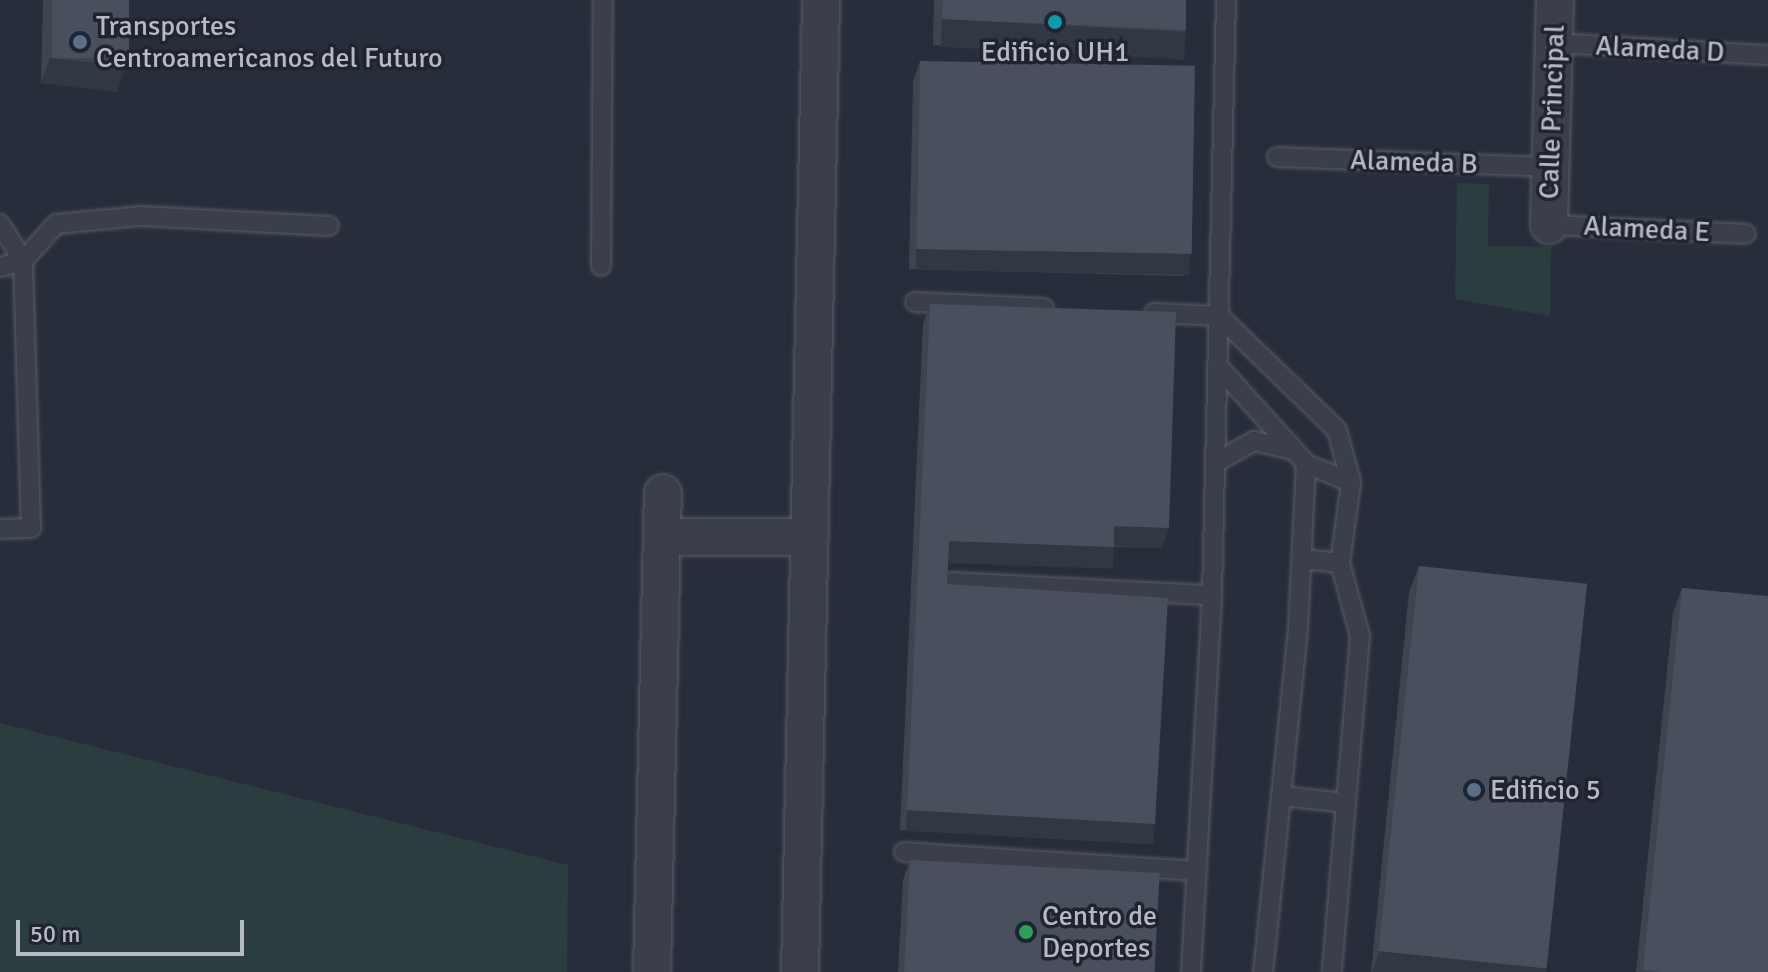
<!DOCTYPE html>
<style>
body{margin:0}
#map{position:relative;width:1768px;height:972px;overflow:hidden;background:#272d3a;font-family:Signika,sans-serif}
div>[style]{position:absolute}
.green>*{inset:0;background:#2c3d40}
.roads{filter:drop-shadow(0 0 2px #585d69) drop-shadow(0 0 2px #585d69)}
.service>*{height:18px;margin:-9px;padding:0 9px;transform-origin:9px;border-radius:9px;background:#3a3f4b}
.minor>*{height:36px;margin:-18px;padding:0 18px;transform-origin:18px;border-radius:18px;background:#3a3f4b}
.wall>*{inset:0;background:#3e4551}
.shaded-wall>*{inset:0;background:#323842;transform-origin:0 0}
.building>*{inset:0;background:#48505e;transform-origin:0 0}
.dots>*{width:22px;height:22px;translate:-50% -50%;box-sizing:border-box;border:4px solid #1f2430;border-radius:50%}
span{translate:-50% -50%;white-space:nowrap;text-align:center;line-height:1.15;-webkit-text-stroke:7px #1f2430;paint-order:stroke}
.poi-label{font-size:28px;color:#b6bac6}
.left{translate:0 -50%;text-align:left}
.street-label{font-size:28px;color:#b6bac6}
.scale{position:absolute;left:16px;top:920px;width:228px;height:36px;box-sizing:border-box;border:4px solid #b6bac6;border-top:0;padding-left:10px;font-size:24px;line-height:28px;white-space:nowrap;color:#b6bac6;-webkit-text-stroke:6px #1f2430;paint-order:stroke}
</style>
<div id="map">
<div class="green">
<i style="clip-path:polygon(1457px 183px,1489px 184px,1488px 246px,1551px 247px,1550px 316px,1455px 299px)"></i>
<i style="clip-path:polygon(0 723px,568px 865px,567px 972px,0 972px)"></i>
</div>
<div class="roads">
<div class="service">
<i style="left:1554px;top:43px;width:213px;rotate:3.2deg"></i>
<i style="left:1277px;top:157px;width:274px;rotate:2.1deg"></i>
<i style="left:0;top:224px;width:44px;rotate:58.1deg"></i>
<i style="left:23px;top:261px;width:267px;rotate:88.3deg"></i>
<i style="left:31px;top:528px;width:31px;rotate:178deg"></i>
<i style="left:1549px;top:225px;width:197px;rotate:2.6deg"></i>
<i style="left:601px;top:266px;width:266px;rotate:-89.6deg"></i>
<i style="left:0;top:267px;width:24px;rotate:-15deg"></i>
<i style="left:23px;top:261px;width:50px;rotate:-48.3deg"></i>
<i style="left:56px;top:224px;width:84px;rotate:-5.4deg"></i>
<i style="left:140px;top:216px;width:189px;rotate:3deg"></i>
<i style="left:915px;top:302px;width:129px;rotate:2.7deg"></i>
<i style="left:1154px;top:313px;width:65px;rotate:2.6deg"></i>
<i style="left:1219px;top:316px;width:164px;rotate:44deg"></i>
<i style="left:1337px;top:430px;width:54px;rotate:74.9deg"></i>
<i style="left:1351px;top:482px;width:82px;rotate:97.7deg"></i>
<i style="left:1340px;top:563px;width:76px;rotate:74.7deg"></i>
<i style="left:1360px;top:636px;width:337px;rotate:94.8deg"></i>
<i style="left:1217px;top:365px;width:133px;rotate:48deg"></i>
<i style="left:1306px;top:464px;width:165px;rotate:92.8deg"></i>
<i style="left:1298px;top:629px;width:345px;rotate:95.8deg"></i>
<i style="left:1215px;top:463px;width:45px;rotate:-29.4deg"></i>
<i style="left:1254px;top:441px;width:39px;rotate:13deg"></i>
<i style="left:1306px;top:464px;width:48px;rotate:21.8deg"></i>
<i style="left:1302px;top:559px;width:38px;rotate:6deg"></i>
<i style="left:951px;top:582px;width:261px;rotate:2.9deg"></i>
<i style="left:1282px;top:796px;width:63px;rotate:6.3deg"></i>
<i style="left:904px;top:852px;width:292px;rotate:3.7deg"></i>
<i style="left:1191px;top:972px;width:378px;rotate:-86.8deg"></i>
<i style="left:1212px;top:595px;width:595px;rotate:-88.65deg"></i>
</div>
<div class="minor">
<i style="left:1549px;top:225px;width:225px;rotate:-88.5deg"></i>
<i style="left:663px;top:537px;width:147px"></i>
<i style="left:652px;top:972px;width:479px;rotate:-88.7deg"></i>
<i style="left:800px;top:972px;width:972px;rotate:-88.76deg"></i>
</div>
</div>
<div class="wall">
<i style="clip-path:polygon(43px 0,129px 0,117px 92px,41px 83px)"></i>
<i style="clip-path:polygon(934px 0,1186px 0,1186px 30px,1177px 55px,933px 45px)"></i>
<i style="clip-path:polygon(920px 61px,1190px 256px,1183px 276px,909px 269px,913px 81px)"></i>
<i style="clip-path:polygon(930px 304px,1162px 548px,1114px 547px,1106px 567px,948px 561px,947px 584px,1155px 824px,1148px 844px,900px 830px,923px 324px)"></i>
<i style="clip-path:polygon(1419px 566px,1546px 972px,1371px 972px,1409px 592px)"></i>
<i style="clip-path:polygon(1682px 588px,1768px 972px,1636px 972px,1673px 613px)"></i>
<i style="clip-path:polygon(910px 860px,1156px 972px,898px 972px,903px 880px)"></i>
</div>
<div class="shaded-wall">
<i style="left:942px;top:19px;width:244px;height:28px;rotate:3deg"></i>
<i style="clip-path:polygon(50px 58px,126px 66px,117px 92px,41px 83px)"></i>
<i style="left:916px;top:249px;width:274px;height:21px;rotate:1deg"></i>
<i style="clip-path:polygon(1114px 526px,1169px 528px,1162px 548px,1107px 546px)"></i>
<i style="left:949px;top:541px;width:165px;height:22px;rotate:2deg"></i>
<i style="left:907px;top:810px;width:248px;height:21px;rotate:3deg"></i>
<i style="clip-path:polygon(1379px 951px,1547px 967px,1546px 972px,1372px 972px)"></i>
</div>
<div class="building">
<i style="left:52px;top:0;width:77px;height:58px"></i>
<i style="clip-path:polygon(943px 0,1186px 0,1186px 30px,942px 19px)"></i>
<i style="left:920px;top:61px;width:275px;height:188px;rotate:1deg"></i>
<i style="clip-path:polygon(930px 304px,1176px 312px,1169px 528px,1114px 526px,1114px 547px,949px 541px,947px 584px,1168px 598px,1155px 824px,907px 810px)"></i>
<i style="left:1419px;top:566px;width:169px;height:387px;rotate:6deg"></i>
<i style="clip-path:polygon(1682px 588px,1768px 596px,1768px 972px,1660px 972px,1643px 970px)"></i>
<i style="left:910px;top:860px;width:250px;height:112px;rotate:3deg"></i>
</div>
<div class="dots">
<i style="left:1055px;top:22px;background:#0f9aa8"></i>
<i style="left:80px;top:42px;background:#5c6f8a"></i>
<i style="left:1474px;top:790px;background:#5c6f8a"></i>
<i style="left:1026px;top:932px;background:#2e9e5b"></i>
</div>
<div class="poi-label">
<span class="left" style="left:96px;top:42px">Transportes<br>Centroamericanos del Futuro</span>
<span style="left:1055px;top:52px">Edificio UH1</span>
<span class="left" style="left:1490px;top:790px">Edificio 5</span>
<span class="left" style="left:1042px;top:932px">Centro de<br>Deportes</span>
</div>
<div class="street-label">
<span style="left:1660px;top:49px;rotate:3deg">Alameda D</span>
<span style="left:1552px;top:112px;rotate:-88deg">Calle Principal</span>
<span style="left:1414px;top:162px;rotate:2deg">Alameda B</span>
<span style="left:1647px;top:229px;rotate:3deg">Alameda E</span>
</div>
<div class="scale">50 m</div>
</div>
